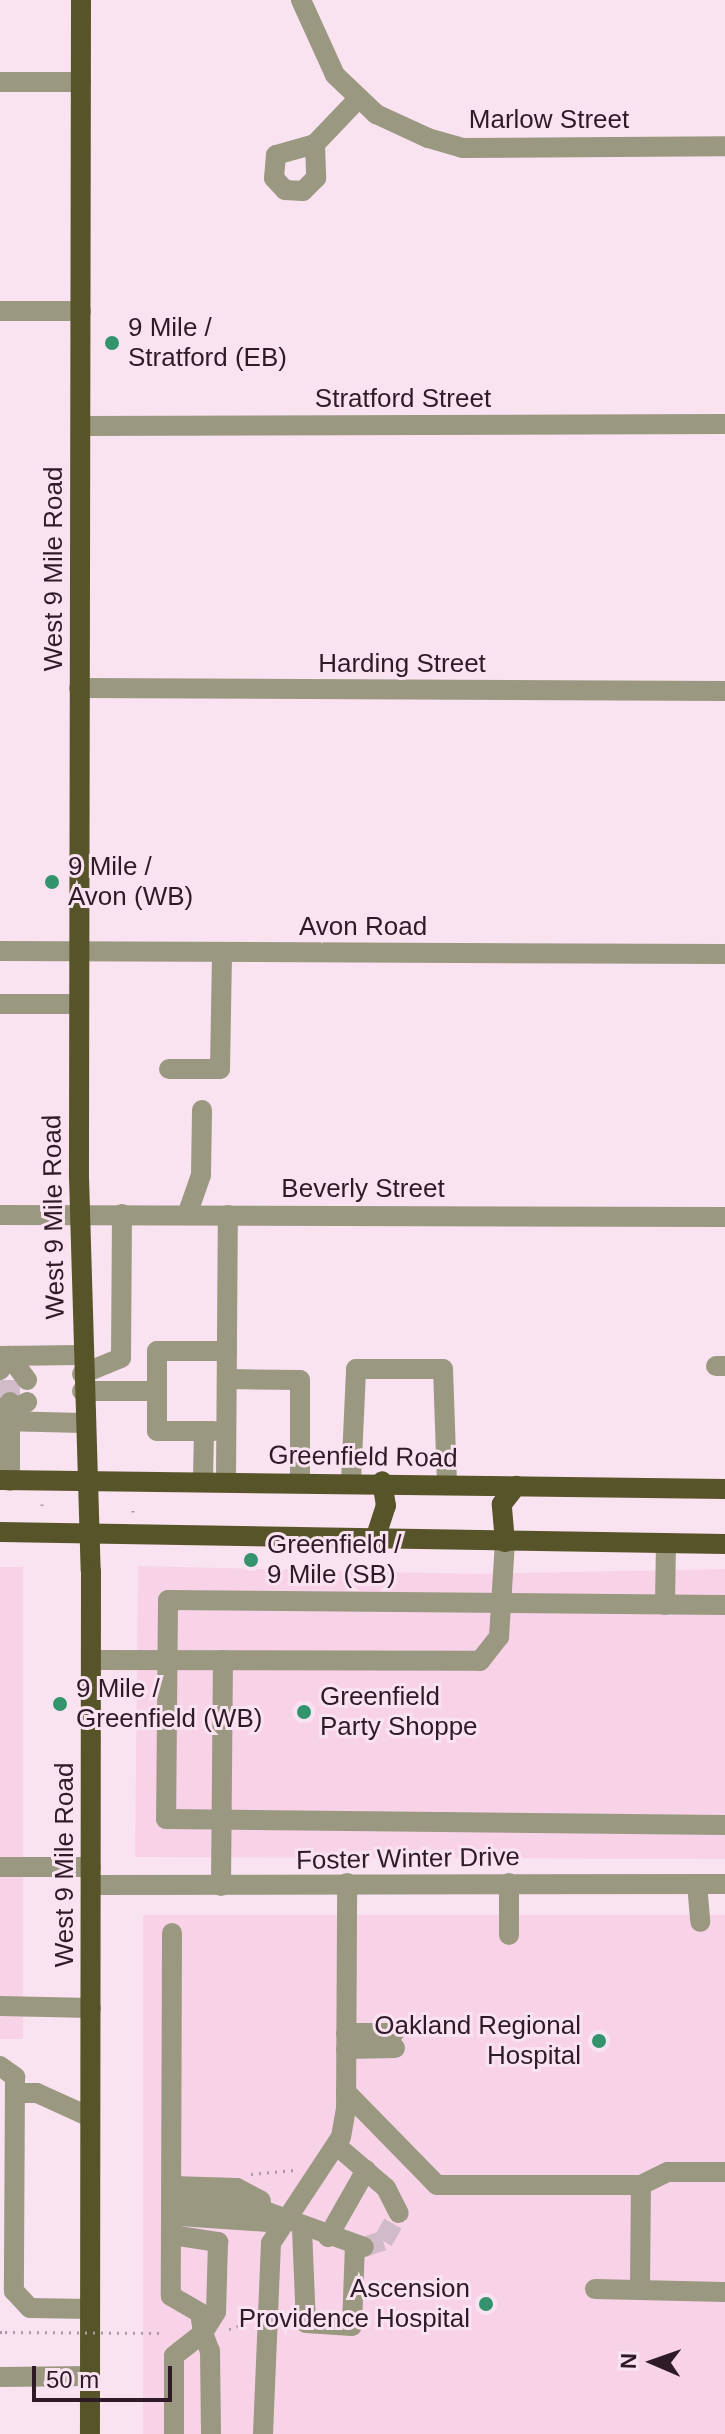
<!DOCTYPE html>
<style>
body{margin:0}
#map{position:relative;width:725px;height:2434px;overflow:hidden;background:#fae3f0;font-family:Helvetica,sans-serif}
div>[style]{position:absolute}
.built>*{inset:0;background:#f8d3e8;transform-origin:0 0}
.minor-tunnel>*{height:20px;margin-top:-10px;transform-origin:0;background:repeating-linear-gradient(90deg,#d1bbc8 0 20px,transparent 0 30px)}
.path>*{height:3px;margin-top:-1.5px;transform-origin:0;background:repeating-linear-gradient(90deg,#ad97a4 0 2px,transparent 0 8px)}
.minor>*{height:20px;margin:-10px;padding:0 10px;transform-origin:10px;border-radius:10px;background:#9a9881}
.major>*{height:20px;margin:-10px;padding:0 10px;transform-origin:10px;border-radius:10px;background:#585429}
.path-bridge>*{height:3px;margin-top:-1.5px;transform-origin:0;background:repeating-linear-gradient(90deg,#ad97a4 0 2px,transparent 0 8px)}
.dots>*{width:22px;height:22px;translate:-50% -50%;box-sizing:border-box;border:4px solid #fae3f0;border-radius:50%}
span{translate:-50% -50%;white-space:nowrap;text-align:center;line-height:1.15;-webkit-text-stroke:6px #fae3f0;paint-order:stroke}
.street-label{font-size:26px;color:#2e1b27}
.poi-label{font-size:26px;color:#2e1b27}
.left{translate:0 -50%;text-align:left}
.right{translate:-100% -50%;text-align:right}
.north{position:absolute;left:613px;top:2322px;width:80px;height:80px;-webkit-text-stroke:6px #fae3f0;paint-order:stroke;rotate:272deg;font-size:22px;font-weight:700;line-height:32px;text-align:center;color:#2e1b27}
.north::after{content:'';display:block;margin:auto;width:28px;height:36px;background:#2e1b27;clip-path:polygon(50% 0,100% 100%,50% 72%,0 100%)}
.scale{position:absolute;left:32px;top:2366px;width:140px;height:36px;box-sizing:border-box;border:4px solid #2e1b27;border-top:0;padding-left:10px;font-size:24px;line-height:28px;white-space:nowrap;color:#2e1b27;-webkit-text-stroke:6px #fae3f0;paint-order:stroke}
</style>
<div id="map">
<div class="built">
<i style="clip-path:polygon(138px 1566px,476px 1574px,725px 1569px,725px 1859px,135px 1857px)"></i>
<i style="left:0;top:1567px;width:23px;height:472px"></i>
<i style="left:725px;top:1915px;width:519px;height:582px;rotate:90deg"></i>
</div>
<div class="minor-tunnel">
<i style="left:10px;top:1380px;width:22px;rotate:90deg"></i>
<i style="left:364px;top:2247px;width:20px;rotate:-18deg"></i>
<i style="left:383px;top:2241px;width:32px;rotate:-60deg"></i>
</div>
<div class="path">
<i style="left:42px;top:1504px;width:5px;rotate:90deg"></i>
<i style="left:133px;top:1512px;width:7px;rotate:-90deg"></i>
<i style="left:251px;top:2174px;width:44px;rotate:-5.2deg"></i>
<i style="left:229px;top:2329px;width:21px;rotate:-17deg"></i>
<i style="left:0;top:2332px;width:5px"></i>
</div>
<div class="minor">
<i style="left:301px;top:0;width:82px;rotate:65.6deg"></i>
<i style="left:335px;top:75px;width:57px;rotate:43.6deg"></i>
<i style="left:376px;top:114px;width:57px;rotate:24.8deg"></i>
<i style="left:428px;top:138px;width:35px;rotate:16deg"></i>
<i style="left:462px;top:148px;width:263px;rotate:-0.4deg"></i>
<i style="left:0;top:82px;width:81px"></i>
<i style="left:315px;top:144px;width:34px;rotate:88deg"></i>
<i style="left:316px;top:178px;width:18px;rotate:135deg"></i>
<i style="left:303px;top:191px;width:18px;rotate:-177deg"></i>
<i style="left:285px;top:190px;width:16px;rotate:-133deg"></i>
<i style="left:274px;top:178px;width:23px;rotate:-85deg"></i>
<i style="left:276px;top:155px;width:41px;rotate:-15.8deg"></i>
<i style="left:315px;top:144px;width:62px;rotate:-46.3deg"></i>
<i style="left:0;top:311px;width:81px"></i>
<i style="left:81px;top:426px;width:644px;rotate:-0.18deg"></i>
<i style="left:79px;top:688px;width:646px;rotate:0.27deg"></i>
<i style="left:0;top:951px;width:725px;rotate:0.24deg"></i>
<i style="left:0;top:1004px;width:78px"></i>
<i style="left:169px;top:1069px;width:51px"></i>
<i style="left:220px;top:1069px;width:117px;rotate:-89deg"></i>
<i style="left:0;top:1215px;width:725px;rotate:0.16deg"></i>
<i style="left:187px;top:1215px;width:42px;rotate:-70.7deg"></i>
<i style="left:201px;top:1175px;width:65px;rotate:-89.1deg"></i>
<i style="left:0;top:1356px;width:81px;rotate:-0.7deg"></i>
<i style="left:716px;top:1366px;width:9px"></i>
<i style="left:0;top:1370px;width:17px;rotate:-57deg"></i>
<i style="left:9px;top:1356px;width:30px;rotate:53deg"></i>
<i style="left:82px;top:1374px;width:42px;rotate:-22.3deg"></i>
<i style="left:121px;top:1358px;width:144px;rotate:-89.6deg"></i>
<i style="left:227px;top:1379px;width:73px;rotate:0.8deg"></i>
<i style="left:300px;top:1380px;width:103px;rotate:90deg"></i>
<i style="left:82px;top:1391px;width:75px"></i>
<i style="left:0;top:1408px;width:12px;rotate:20deg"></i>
<i style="left:11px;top:1412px;width:19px;rotate:-32deg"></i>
<i style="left:0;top:1421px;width:83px;rotate:1.4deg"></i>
<i style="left:204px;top:1431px;width:47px;rotate:180deg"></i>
<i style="left:157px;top:1431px;width:80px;rotate:-90deg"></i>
<i style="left:157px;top:1351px;width:70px"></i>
<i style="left:10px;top:1481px;width:79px;rotate:-90deg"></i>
<i style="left:203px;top:1481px;width:50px;rotate:-88.9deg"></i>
<i style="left:204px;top:1431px;width:10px"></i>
<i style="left:226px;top:1481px;width:266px;rotate:-89.6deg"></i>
<i style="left:351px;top:1481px;width:112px;rotate:-87.4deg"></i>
<i style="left:356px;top:1369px;width:87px"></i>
<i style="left:443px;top:1369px;width:115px;rotate:88deg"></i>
<i style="left:665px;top:1605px;width:62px;rotate:-89.1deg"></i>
<i style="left:725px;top:1605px;width:557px;rotate:-179.49deg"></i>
<i style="left:168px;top:1600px;width:219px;rotate:90.5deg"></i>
<i style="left:166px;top:1819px;width:559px;rotate:0.61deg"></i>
<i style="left:91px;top:1660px;width:389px;rotate:0.1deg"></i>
<i style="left:480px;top:1661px;width:31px;rotate:-52deg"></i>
<i style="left:499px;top:1637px;width:95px;rotate:-86.4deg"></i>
<i style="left:0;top:1867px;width:91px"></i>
<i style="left:697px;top:1884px;width:38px;rotate:85deg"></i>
<i style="left:91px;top:1885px;width:634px;rotate:-0.09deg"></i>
<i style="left:221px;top:1886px;width:226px;rotate:-89.5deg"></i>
<i style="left:172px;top:1933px;width:363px;rotate:90.2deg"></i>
<i style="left:171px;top:2296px;width:34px;rotate:30deg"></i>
<i style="left:200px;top:2313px;width:20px;rotate:81deg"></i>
<i style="left:203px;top:2333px;width:37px;rotate:142deg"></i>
<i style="left:174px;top:2356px;width:78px;rotate:90deg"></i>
<i style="left:509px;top:1935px;width:52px;rotate:-90deg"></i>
<i style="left:0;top:2006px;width:91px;rotate:1.3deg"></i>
<i style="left:346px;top:2033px;width:48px"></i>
<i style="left:346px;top:2049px;width:49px;rotate:-1.2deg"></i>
<i style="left:0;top:2066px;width:19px;rotate:36deg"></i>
<i style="left:15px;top:2077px;width:214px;rotate:90.3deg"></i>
<i style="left:14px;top:2291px;width:23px;rotate:47deg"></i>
<i style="left:30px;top:2308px;width:60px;rotate:1deg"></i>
<i style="left:346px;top:2092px;width:130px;rotate:45.6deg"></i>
<i style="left:437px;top:2185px;width:204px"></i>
<i style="left:641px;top:2185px;width:30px;rotate:-26deg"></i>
<i style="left:668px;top:2172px;width:57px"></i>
<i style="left:15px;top:2093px;width:22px"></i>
<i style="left:37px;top:2093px;width:56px;rotate:24.3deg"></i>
<i style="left:336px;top:2145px;width:66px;rotate:40.7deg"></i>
<i style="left:386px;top:2188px;width:28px;rotate:63deg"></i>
<i style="left:173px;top:2186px;width:64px;rotate:1.8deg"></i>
<i style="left:237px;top:2188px;width:27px;rotate:28deg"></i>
<i style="left:172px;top:2204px;width:76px;rotate:0.8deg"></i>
<i style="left:248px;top:2205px;width:123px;rotate:19.9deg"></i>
<i style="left:180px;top:2216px;width:88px;rotate:3.9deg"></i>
<i style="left:302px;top:2229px;width:94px;rotate:87.6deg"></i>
<i style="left:306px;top:2323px;width:46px;rotate:3.7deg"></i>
<i style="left:352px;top:2326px;width:81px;rotate:-87.9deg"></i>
<i style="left:172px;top:2235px;width:47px;rotate:8.7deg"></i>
<i style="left:218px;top:2242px;width:70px;rotate:91.6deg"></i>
<i style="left:216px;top:2312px;width:25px;rotate:122deg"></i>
<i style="left:203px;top:2333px;width:19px;rotate:69deg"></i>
<i style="left:210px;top:2351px;width:83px;rotate:89.3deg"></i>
<i style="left:328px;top:2237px;width:77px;rotate:-60.4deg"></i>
<i style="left:595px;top:2289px;width:130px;rotate:1.3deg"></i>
<i style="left:640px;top:2290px;width:105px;rotate:-89.5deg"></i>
<i style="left:0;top:2377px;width:90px;rotate:-0.6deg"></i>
<i style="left:263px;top:2434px;width:191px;rotate:-87.6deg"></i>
<i style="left:271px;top:2243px;width:127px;rotate:-56.6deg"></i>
<i style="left:341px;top:2137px;width:28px;rotate:-80deg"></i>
<i style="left:346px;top:2109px;width:226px;rotate:-89.7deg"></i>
</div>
<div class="major">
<i style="left:81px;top:0;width:1177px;rotate:90.1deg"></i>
<i style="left:79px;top:1177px;width:394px;rotate:88.3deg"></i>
<i style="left:91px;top:1571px;width:863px;rotate:90.07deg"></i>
<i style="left:0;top:1480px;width:725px;rotate:0.71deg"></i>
<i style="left:0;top:1532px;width:725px;rotate:0.95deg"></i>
<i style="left:376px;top:1536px;width:32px;rotate:-72deg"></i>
<i style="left:386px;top:1506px;width:25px;rotate:-99deg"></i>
<i style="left:505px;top:1542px;width:38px;rotate:-95deg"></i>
<i style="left:502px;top:1504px;width:23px;rotate:-52deg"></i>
</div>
<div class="path-bridge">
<i style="left:5px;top:2332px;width:156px;rotate:0.4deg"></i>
</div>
<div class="dots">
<i style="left:112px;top:343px;background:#33936c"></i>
<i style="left:52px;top:882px;background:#33936c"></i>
<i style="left:251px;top:1560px;background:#33936c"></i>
<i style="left:60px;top:1704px;background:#33936c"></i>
<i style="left:304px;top:1712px;background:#33936c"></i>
<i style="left:599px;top:2041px;background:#33936c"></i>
<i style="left:486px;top:2304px;background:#33936c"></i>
</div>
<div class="street-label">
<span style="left:549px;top:120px">Marlow Street</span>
<span style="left:403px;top:399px">Stratford Street</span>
<span style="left:54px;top:569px;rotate:-90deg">West 9 Mile Road</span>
<span style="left:402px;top:664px">Harding Street</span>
<span style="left:363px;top:927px">Avon Road</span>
<span style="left:363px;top:1189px">Beverly Street</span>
<span style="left:54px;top:1217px;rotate:-91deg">West 9 Mile Road</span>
<span style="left:363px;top:1457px;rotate:1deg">Greenfield Road</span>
<span style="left:408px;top:1859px;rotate:-1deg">Foster Winter Drive</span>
<span style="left:65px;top:1865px;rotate:-90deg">West 9 Mile Road</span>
</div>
<div class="poi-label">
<span class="left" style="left:128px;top:343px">9 Mile /<br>Stratford (EB)</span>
<span class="left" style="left:68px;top:882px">9 Mile /<br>Avon (WB)</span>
<span class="left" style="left:267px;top:1560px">Greenfield /<br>9 Mile (SB)</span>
<span class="left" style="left:76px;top:1704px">9 Mile /<br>Greenfield (WB)</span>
<span class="left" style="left:320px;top:1712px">Greenfield<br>Party Shoppe</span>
<span class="right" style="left:581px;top:2041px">Oakland Regional<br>Hospital</span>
<span class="right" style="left:470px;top:2304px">Ascension<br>Providence Hospital</span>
</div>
<div class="north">N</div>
<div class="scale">50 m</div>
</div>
